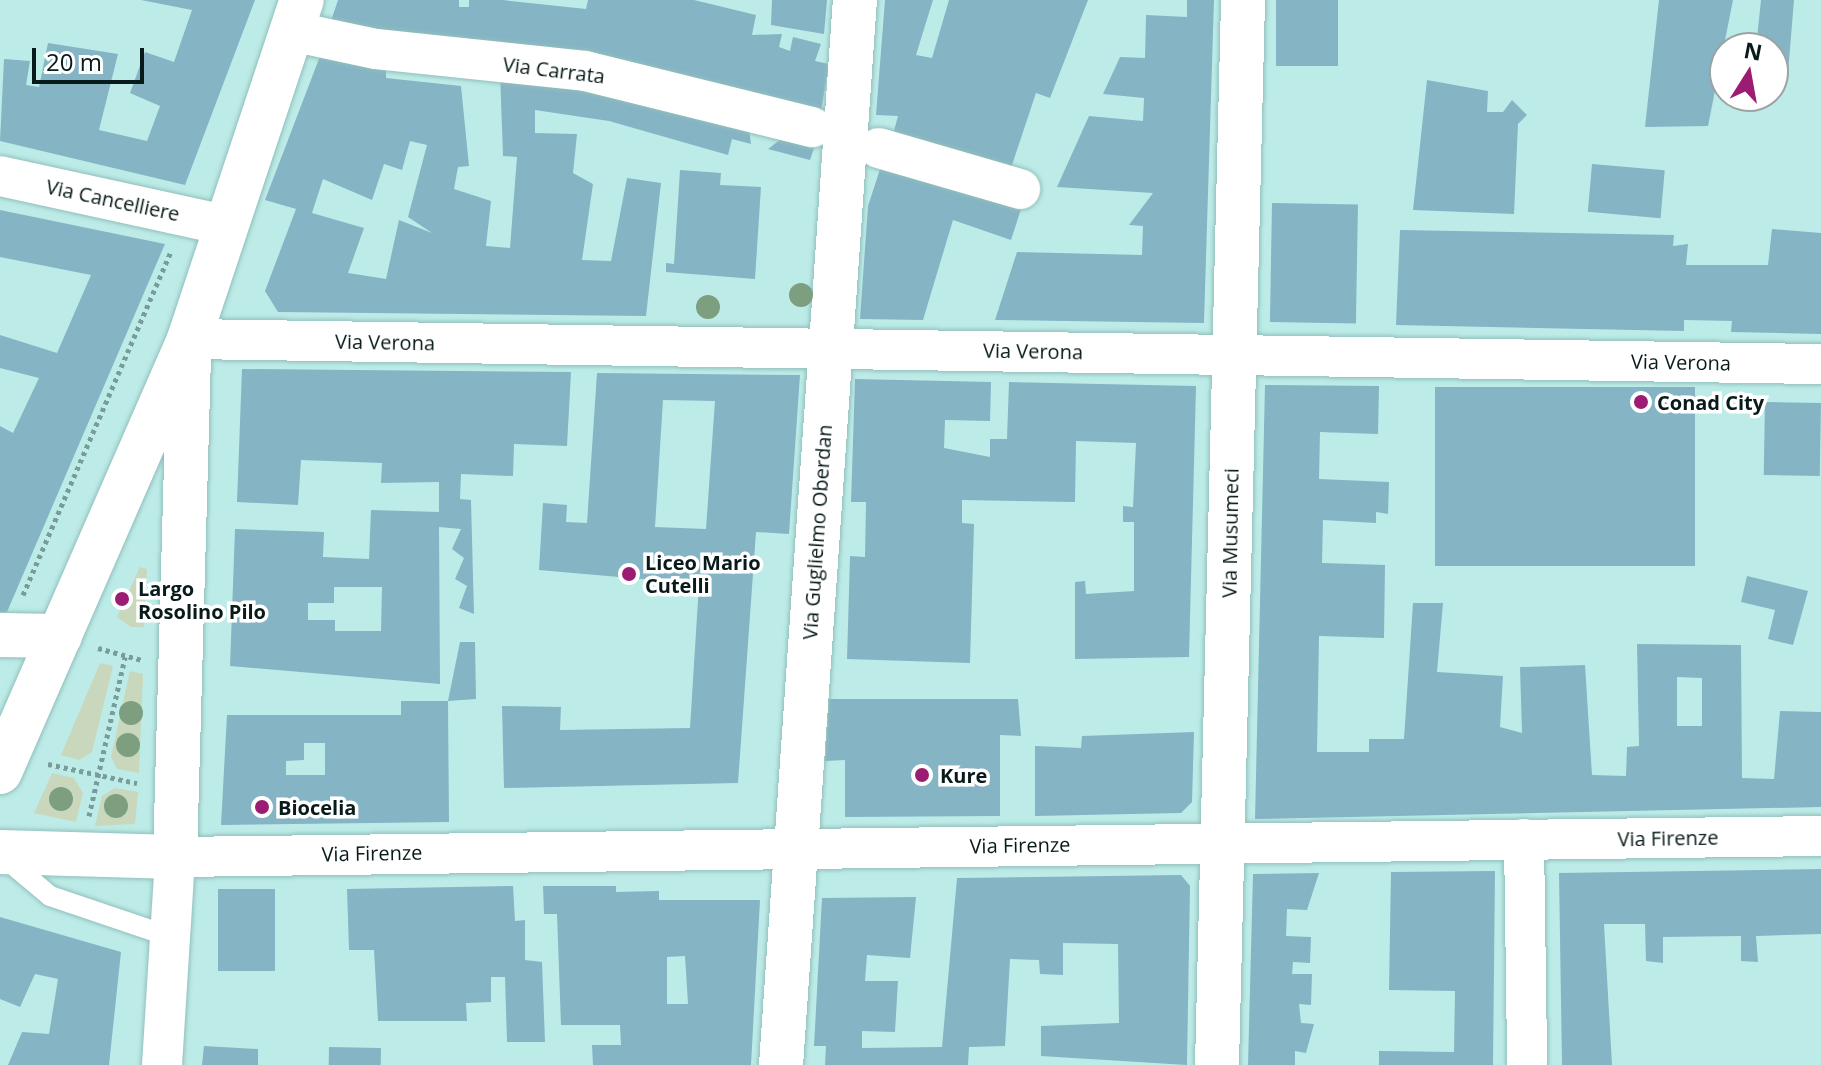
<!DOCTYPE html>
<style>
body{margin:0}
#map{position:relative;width:1821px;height:1065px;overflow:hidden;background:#bdece8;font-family:"Open Sans",sans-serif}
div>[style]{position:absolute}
.green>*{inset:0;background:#c9d7bc}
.building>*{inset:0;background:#85b4c5;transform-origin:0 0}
.path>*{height:5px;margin-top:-2.5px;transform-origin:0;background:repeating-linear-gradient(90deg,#789c99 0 4px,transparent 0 8px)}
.roads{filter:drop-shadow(0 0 2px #91bfbb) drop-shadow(0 0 2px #91bfbb)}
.lane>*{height:20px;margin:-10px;padding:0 10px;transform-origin:10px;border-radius:10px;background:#fff}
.street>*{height:40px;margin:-20px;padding:0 20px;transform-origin:20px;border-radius:20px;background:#fff}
.secondary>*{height:44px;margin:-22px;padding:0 22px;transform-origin:22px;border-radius:22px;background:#fff}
.trees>*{width:24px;height:24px;margin:-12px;border-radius:50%;background:#7d9f80}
.dots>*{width:22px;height:22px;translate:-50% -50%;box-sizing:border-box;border:4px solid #fff;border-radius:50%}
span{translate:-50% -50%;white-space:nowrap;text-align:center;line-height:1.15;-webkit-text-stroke:7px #fff;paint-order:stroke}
.street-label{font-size:20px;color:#081a19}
.poi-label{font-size:20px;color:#081a19;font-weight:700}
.left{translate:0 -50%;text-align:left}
.north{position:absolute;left:1709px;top:32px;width:80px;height:80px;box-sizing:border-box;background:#fff;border:2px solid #9ca3a3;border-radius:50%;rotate:11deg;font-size:22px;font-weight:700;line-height:32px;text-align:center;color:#081a19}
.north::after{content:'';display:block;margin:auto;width:28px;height:36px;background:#9b1c72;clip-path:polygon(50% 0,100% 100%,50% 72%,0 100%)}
.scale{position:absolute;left:32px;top:48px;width:112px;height:36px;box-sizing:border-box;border:4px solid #081a19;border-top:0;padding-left:10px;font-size:24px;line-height:28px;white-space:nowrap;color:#081a19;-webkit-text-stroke:6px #fff;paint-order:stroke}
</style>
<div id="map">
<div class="green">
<i style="clip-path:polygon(140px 567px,147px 569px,144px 627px,131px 627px,117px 617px)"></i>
<i style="clip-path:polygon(100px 663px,113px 666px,92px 752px,79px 760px,61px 755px)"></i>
<i style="clip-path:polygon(130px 671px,143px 674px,139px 773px,117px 769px,111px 757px)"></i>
<i style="clip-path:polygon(52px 773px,74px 778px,83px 793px,76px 822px,34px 813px)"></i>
<i style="clip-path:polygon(115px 788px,138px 792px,135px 824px,95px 826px,102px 796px)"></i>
</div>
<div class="building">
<i style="clip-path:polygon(141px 0,255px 0,185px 185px,0 141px,4px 59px,30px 61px,26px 85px,39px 87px,48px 43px,118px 54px,99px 130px,147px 141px,160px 106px,130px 93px,145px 52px,174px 62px,192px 10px)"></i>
<i style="clip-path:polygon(338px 0,459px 0,459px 7px,469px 7px,469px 0,502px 0,586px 9px,588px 0,694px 0,756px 15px,752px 35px,782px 34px,779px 47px,790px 51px,793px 37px,821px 44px,815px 61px,829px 64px,820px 117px,328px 30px)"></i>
<i style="clip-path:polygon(772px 0,827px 0,824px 34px,771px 25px)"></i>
<i style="clip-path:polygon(885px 0,933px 0,916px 55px,932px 58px,949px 0,1088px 0,1050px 98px,1036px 93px,1008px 177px,891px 142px,898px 116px,876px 115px)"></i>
<i style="clip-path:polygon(1187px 0,1214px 0,1204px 323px,995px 320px,1017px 252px,1142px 255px,1143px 226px,1129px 225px,1153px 193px,1057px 187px,1089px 116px,1143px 121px,1144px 98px,1103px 94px,1120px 57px,1145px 58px,1146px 15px,1187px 17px)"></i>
<i style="left:1276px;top:0;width:62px;height:66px"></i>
<i style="clip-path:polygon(1659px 0,1733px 0,1708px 126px,1645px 127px)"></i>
<i style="clip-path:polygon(1761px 0,1794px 0,1788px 73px,1773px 72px,1773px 48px,1756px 48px)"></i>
<i style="clip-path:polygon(evenodd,322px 51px,386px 63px,386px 78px,461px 86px,469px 166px,458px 167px,454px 189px,491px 201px,486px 246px,510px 248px,517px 157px,503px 156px,500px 72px,748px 121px,751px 144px,732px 139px,728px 155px,609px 121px,535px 110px,535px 133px,577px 134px,573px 173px,593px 184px,582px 260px,611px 261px,627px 178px,661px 183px,646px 316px,278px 312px,265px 291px,296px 209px,265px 200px,322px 51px,410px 141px,427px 145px,408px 217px,432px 233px,399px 220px,386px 279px,348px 273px,364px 228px,312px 213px,323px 179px,372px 200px,384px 164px,402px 170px,410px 141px)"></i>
<i style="clip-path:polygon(1427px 80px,1488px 91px,1487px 112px,1503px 112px,1512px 100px,1527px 115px,1518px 124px,1514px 214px,1413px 210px)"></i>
<i style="clip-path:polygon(789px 133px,817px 139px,810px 160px,768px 149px)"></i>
<i style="clip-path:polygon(884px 157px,1023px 203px,1011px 240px,953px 220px,923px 320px,860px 319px,868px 206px)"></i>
<i style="left:1592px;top:164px;width:73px;height:48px;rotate:5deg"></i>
<i style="clip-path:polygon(680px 170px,721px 173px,720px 185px,761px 187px,755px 279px,666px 272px,666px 263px,674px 264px)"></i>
<i style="left:1272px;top:203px;width:86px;height:119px;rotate:1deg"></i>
<i style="clip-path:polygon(0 210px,165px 244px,7px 612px,0 612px,0 426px,13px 433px,39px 378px,0 368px,0 335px,57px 353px,91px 275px,0 257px)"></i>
<i style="clip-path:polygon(1772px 229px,1821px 233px,1821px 334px,1731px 332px,1732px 321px,1684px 320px,1684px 331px,1396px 325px,1400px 230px,1674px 235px,1673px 246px,1688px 244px,1686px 265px,1768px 265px)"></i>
<i style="clip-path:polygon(evenodd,242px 369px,571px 372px,567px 446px,514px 444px,513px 476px,461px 474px,460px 499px,471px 500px,474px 614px,459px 608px,467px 586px,455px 579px,464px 558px,452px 549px,461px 529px,439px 527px,440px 684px,230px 666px,235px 529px,324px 532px,323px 557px,369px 559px,371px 510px,439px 512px,439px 482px,381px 483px,382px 463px,301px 460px,298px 505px,237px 502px,242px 369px,334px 587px,382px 587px,381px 631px,335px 631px,335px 620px,308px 620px,308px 603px,334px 603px,334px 587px)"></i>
<i style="clip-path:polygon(evenodd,597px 373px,800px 375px,789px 534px,756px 532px,738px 783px,504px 788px,502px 706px,561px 707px,560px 730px,690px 728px,699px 584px,539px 570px,543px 503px,567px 505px,566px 522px,587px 523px,597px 373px,663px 400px,715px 401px,706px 529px,655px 527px,663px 400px)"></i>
<i style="clip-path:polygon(855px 379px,991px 382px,990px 421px,945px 420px,944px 448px,990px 457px,990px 439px,1007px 439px,1009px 382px,1196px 386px,1189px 657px,1075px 659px,1075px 582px,1085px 581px,1086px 594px,1134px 591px,1134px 522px,1123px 522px,1123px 506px,1133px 507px,1136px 443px,1076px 441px,1075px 502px,962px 500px,962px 523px,974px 524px,970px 663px,847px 659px,850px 556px,865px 557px,866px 502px,851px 502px)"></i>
<i style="clip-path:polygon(evenodd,1265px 385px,1379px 386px,1378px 434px,1320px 432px,1319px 479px,1389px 482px,1388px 514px,1376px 512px,1376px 523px,1323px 520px,1322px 563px,1385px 565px,1384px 638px,1319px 636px,1317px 752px,1369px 752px,1369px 739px,1404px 739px,1413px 603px,1443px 603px,1437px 672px,1503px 676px,1500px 727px,1522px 733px,1520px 667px,1585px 665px,1592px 775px,1626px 776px,1627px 747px,1639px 746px,1637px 644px,1741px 645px,1742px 778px,1774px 779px,1780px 711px,1821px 712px,1821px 807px,1255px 819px,1265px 385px,1677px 677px,1702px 678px,1702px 726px,1677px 726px,1677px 677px)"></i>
<i style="left:1435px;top:387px;width:260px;height:179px"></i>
<i style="left:1765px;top:402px;width:56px;height:73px;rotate:1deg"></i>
<i style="clip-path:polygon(1747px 576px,1808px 591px,1793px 645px,1768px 639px,1775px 610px,1741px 602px)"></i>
<i style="clip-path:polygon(460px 642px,475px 642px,476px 699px,448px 701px)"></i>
<i style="clip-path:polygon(829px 699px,1018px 699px,1021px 736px,1000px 735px,1000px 816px,845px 817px,845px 760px,825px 761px)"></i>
<i style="clip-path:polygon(evenodd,401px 701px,448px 701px,449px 822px,221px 825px,227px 715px,401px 715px,401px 701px,304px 743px,325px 743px,325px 775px,286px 775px,286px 761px,304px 760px,304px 743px)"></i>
<i style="clip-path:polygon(1194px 732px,1192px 802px,1181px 813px,1035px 816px,1035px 746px,1081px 748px,1082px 736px)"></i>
<i style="clip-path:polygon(1821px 869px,1821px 934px,1756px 936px,1758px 962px,1741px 961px,1741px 936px,1663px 937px,1663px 963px,1646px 961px,1645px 924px,1604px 924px,1612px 1065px,1562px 1065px,1559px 873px)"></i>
<i style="clip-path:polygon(1495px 871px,1493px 1065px,1379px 1065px,1379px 1051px,1454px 1052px,1455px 991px,1389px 990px,1391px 872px)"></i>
<i style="clip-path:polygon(1319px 873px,1307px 910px,1287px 909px,1286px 936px,1311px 937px,1310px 963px,1293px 962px,1292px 974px,1312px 974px,1311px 1005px,1299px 1004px,1301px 1023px,1314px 1024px,1306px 1053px,1295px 1051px,1295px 1065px,1248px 1065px,1253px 874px)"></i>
<i style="clip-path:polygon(1181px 875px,1190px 886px,1187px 1065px,1041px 1056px,1041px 1026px,1119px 1023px,1118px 944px,1063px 943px,1063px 975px,1040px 974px,1039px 960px,1010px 959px,1005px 1046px,969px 1047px,968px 1065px,825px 1065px,826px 1046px,814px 1046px,822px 898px,916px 897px,910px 958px,867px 955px,865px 981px,898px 981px,895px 1032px,862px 1031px,862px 1048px,942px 1047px,957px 878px)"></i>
<i style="clip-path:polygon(513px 886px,515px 921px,525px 920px,525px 960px,542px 962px,545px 1042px,507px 1042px,505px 977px,491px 977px,491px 1002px,466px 1003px,467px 1021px,378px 1021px,374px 950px,349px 950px,347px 889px)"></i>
<i style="clip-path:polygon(evenodd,543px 886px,616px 886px,616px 892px,659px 891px,659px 900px,760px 900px,751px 1065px,593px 1065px,592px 1045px,621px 1045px,620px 1025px,561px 1025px,557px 914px,544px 914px,543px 886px,685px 956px,688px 1004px,667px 1004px,667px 957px,685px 956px)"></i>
<i style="left:275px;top:889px;width:82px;height:57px;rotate:90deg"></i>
<i style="clip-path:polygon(0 917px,121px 952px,109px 1065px,8px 1065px,22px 1032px,49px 1034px,58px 979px,35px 974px,20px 1007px,0 999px)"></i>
<i style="clip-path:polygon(204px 1046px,258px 1049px,258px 1065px,202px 1065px)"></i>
<i style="left:329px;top:1047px;width:52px;height:18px;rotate:1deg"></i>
</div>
<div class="path">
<i style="left:23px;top:595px;width:374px;rotate:-66.7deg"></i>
<i style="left:98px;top:648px;width:46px;rotate:15.3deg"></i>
<i style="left:48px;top:764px;width:91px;rotate:12.1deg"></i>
<i style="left:89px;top:816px;width:163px;rotate:-77.2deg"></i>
</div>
<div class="roads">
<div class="lane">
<i style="left:6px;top:859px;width:57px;rotate:40.1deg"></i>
<i style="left:50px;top:896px;width:128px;rotate:18.7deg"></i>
</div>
<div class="street">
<i style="left:291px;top:31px;width:87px;rotate:12deg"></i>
<i style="left:376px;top:49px;width:210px;rotate:6deg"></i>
<i style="left:585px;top:71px;width:234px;rotate:13.9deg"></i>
<i style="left:879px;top:148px;width:147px;rotate:16.2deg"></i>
<i style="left:0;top:176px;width:230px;rotate:12.3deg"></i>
<i style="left:189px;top:339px;width:1632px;rotate:0.88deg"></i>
<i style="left:1524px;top:839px;width:226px;rotate:89.2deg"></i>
<i style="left:162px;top:1065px;width:208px;rotate:-86.4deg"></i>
<i style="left:175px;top:857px;width:1646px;rotate:-0.73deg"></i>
</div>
<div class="secondary">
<i style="left:0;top:635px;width:60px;rotate:1deg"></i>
<i style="left:0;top:772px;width:472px;rotate:-66.4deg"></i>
<i style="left:189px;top:339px;width:357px;rotate:-71.6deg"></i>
<i style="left:0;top:852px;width:175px;rotate:1.6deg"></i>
<i style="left:175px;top:857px;width:500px;rotate:-88.4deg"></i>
<i style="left:781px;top:1065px;width:1068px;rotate:-86.03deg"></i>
<i style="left:1217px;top:1065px;width:1065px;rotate:-88.6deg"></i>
</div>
</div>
<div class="trees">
<i style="left:801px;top:295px"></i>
<i style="left:708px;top:307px"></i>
<i style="left:131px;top:713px"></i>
<i style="left:128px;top:745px"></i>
<i style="left:61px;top:799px"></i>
<i style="left:116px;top:806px"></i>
</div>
<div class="dots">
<i style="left:1641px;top:402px;background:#9b1c72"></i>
<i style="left:629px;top:574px;background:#9b1c72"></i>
<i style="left:122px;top:599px;background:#9b1c72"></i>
<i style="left:922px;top:775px;background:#9b1c72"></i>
<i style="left:262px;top:807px;background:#9b1c72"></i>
</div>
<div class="street-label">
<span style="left:554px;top:70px;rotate:7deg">Via Carrata</span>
<span style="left:113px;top:200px;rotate:12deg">Via Cancelliere</span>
<span style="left:385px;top:342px;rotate:1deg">Via Verona</span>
<span style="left:1033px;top:351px;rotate:1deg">Via Verona</span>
<span style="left:1681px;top:362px;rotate:1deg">Via Verona</span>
<span style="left:817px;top:532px;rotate:-86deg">Via Guglielmo Oberdan</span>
<span style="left:1230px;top:533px;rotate:-89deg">Via Musumeci</span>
<span style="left:1668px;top:838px;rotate:-1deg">Via Firenze</span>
<span style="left:1020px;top:845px;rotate:-1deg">Via Firenze</span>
<span style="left:372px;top:853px;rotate:-1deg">Via Firenze</span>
</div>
<div class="poi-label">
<span class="left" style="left:1657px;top:402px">Conad City</span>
<span class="left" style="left:645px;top:574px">Liceo Mario<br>Cutelli</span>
<span class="left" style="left:138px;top:600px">Largo<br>Rosolino Pilo</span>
<span class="left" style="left:940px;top:775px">Kure</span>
<span class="left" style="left:278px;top:807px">Biocelia</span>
</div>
<div class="north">N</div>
<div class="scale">20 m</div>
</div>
